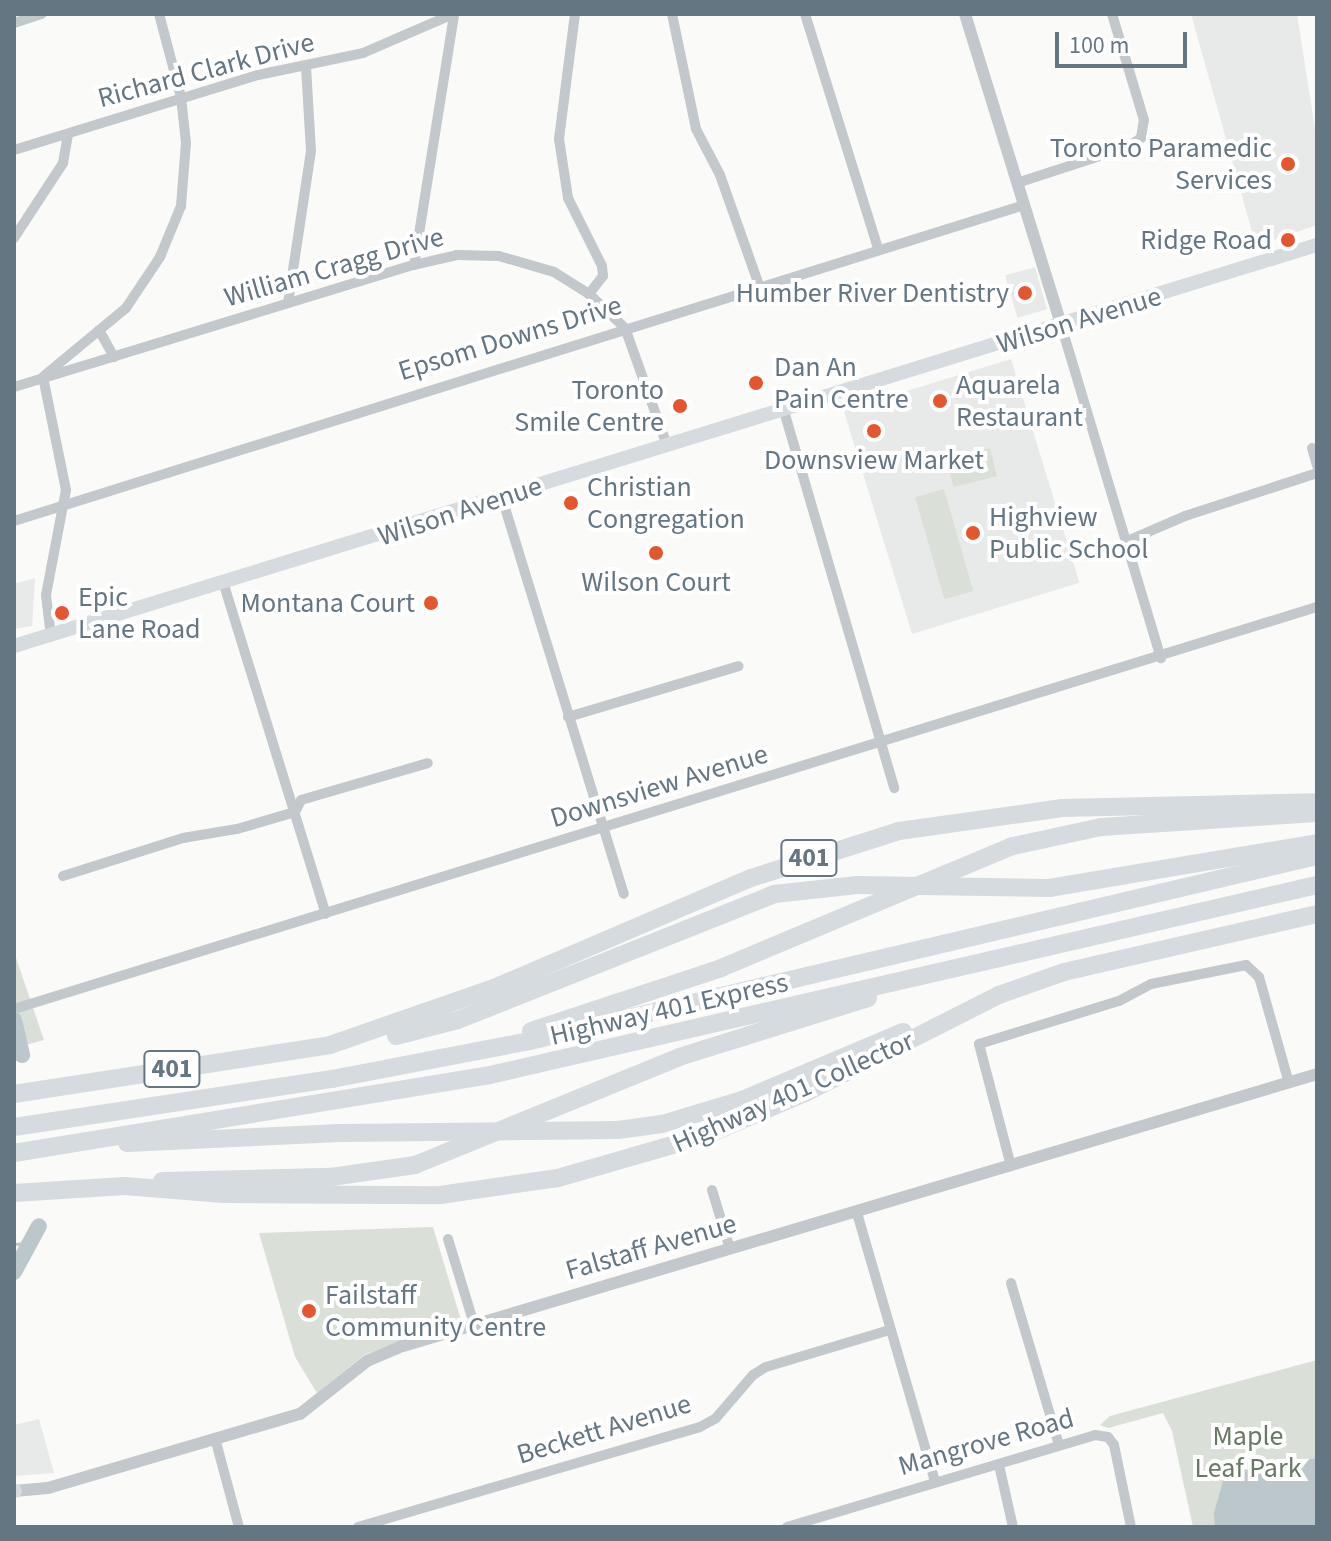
<!DOCTYPE html>
<style>
body{margin:0}
#map{position:relative;width:1331px;height:1541px;overflow:hidden;background:#fafaf8;font-family:"Source Sans 3",sans-serif}
div>[style]{position:absolute}
.built>*{inset:0;background:#e8e9e9;transform-origin:0 0}
.green>*{inset:0;background:#dadfd7;transform-origin:0 0}
.water>*{inset:0;background:#bbc7cb}
.stream>*{height:3px;margin:-1.5px;padding:0 1.5px;transform-origin:1.5px;border-radius:1.5px;background:#bbc7cb}
.river>*{height:16px;margin:-8px;padding:0 8px;transform-origin:8px;border-radius:8px;background:#bbc7cb}
.minor>*{height:10px;margin:-5px;padding:0 5px;transform-origin:5px;border-radius:5px;background:#c3c8cc}
.tertiary>*{height:12px;margin:-6px;padding:0 6px;transform-origin:6px;border-radius:6px;background:#c3c8cc}
.secondary>*{height:14px;margin:-7px;padding:0 7px;transform-origin:7px;border-radius:7px;background:#d6dbdf}
.motorway>*{height:18px;margin:-9px;padding:0 9px;transform-origin:9px;border-radius:9px;background:#d6dbdf}
.dots>*{width:22px;height:22px;translate:-50% -50%;box-sizing:border-box;border:4px solid #fff;border-radius:50%}
span{translate:-50% -50%;white-space:nowrap;text-align:center;line-height:1.15;-webkit-text-stroke:8px #fff;paint-order:stroke}
.shield-label span{padding:2px 6px;background:#fff;border:2px solid;border-radius:6px;-webkit-text-stroke-width:0}
.shield-label{font-size:26px;color:#657683;font-weight:700}
.street-label{font-size:28px;color:#657683}
.poi-label{font-size:28px;color:#657683}
.right{translate:-100% -50%;text-align:right}
.left{translate:0 -50%;text-align:left}
.park-label{font-size:28px;color:#687a64}
.frame{position:absolute;inset:0;border:16px solid #657683;pointer-events:none}
.scale{position:absolute;left:1055px;top:32px;width:132px;height:36px;box-sizing:border-box;border:4px solid #657683;border-top:0;padding-left:10px;font-size:24px;line-height:28px;white-space:nowrap;color:#657683;-webkit-text-stroke:6px #fff;paint-order:stroke}
</style>
<div id="map">
<div class="built">
<i style="clip-path:polygon(1191px 14px,1297px 14px,1317px 142px,1317px 225px,1256px 246px)"></i>
<i style="left:1035px;top:267px;width:44px;height:31px;rotate:74deg"></i>
<i style="left:1011px;top:359px;width:234px;height:175px;rotate:73deg"></i>
<i style="clip-path:polygon(35px 578px,32px 626px,14px 629px,14px 584px)"></i>
<i style="clip-path:polygon(39px 1419px,54px 1473px,14px 1476px,14px 1425px)"></i>
</div>
<div class="green">
<i style="left:990px;top:448px;width:29px;height:45px;rotate:76deg"></i>
<i style="left:944px;top:489px;width:106px;height:30px;rotate:74deg"></i>
<i style="clip-path:polygon(14px 952px,44px 1040px,14px 1048px)"></i>
<i style="clip-path:polygon(433px 1227px,461px 1320px,364px 1355px,317px 1393px,295px 1357px,259px 1233px)"></i>
<i style="clip-path:polygon(1317px 1360px,1317px 1527px,1193px 1527px,1172px 1431px,1163px 1413px,1108px 1428px,1100px 1425px,1110px 1416px)"></i>
</div>
<div class="water">
<i style="clip-path:polygon(1317px 1458px,1317px 1527px,1215px 1527px,1214px 1513px,1225px 1474px)"></i>
</div>
<div class="stream">
<i style="left:14px;top:1244px;width:17px;rotate:-3deg"></i>
</div>
<div class="river">
<i style="left:14px;top:1020px;width:36px;rotate:77deg"></i>
<i style="left:14px;top:1272px;width:52px;rotate:-61.5deg"></i>
</div>
<div class="minor">
<i style="left:575px;top:14px;width:126px;rotate:97.3deg"></i>
<i style="left:559px;top:139px;width:60px;rotate:81.3deg"></i>
<i style="left:568px;top:198px;width:76px;rotate:63.4deg"></i>
<i style="left:602px;top:266px;width:10px;rotate:84deg"></i>
<i style="left:603px;top:276px;width:23px;rotate:128deg"></i>
<i style="left:672px;top:14px;width:117px;rotate:78.2deg"></i>
<i style="left:696px;top:129px;width:52px;rotate:62.4deg"></i>
<i style="left:720px;top:175px;width:120px;rotate:70.5deg"></i>
<i style="left:805px;top:14px;width:246px;rotate:72.7deg"></i>
<i style="left:14px;top:23px;width:29px;rotate:-18deg"></i>
<i style="left:14px;top:150px;width:255px;rotate:-17.1deg"></i>
<i style="left:258px;top:75px;width:107px;rotate:-11.8deg"></i>
<i style="left:363px;top:53px;width:98px;rotate:-23.4deg"></i>
<i style="left:1017px;top:183px;width:117px;rotate:-18deg"></i>
<i style="left:1128px;top:147px;width:16px;rotate:-35deg"></i>
<i style="left:1141px;top:138px;width:18px;rotate:-81deg"></i>
<i style="left:1144px;top:120px;width:111px;rotate:-106.8deg"></i>
<i style="left:14px;top:238px;width:90px;rotate:-56.8deg"></i>
<i style="left:63px;top:163px;width:29px;rotate:-80deg"></i>
<i style="left:414px;top:265px;width:254px;rotate:-80.9deg"></i>
<i style="left:288px;top:303px;width:154px;rotate:-81.4deg"></i>
<i style="left:311px;top:151px;width:83px;rotate:-93.4deg"></i>
<i style="left:1061px;top:325px;width:348px;rotate:73.3deg"></i>
<i style="left:99px;top:330px;width:31px;rotate:61deg"></i>
<i style="left:45px;top:375px;width:105px;rotate:-39.6deg"></i>
<i style="left:126px;top:308px;width:61px;rotate:-56.3deg"></i>
<i style="left:160px;top:257px;width:55px;rotate:-67.6deg"></i>
<i style="left:181px;top:206px;width:63px;rotate:-85.5deg"></i>
<i style="left:186px;top:143px;width:46px;rotate:-96.2deg"></i>
<i style="left:181px;top:97px;width:86px;rotate:-104.8deg"></i>
<i style="left:43px;top:377px;width:115px;rotate:78.5deg"></i>
<i style="left:66px;top:490px;width:107px;rotate:100.8deg"></i>
<i style="left:46px;top:595px;width:42px;rotate:83.2deg"></i>
<i style="left:14px;top:387px;width:418px;rotate:-17deg"></i>
<i style="left:414px;top:265px;width:44px;rotate:-13.1deg"></i>
<i style="left:457px;top:255px;width:42px;rotate:1.4deg"></i>
<i style="left:499px;top:256px;width:57px;rotate:16.2deg"></i>
<i style="left:554px;top:272px;width:41px;rotate:32.2deg"></i>
<i style="left:589px;top:294px;width:50px;rotate:43.4deg"></i>
<i style="left:625px;top:328px;width:124px;rotate:70.3deg"></i>
<i style="left:784px;top:411px;width:393px;rotate:73.7deg"></i>
<i style="left:1312px;top:448px;width:18px;rotate:74deg"></i>
<i style="left:502px;top:498px;width:414px;rotate:72.9deg"></i>
<i style="left:14px;top:521px;width:1055px;rotate:-17.37deg"></i>
<i style="left:1127px;top:541px;width:63px;rotate:-23.3deg"></i>
<i style="left:1185px;top:516px;width:139px;rotate:-18deg"></i>
<i style="left:224px;top:585px;width:344px;rotate:72.8deg"></i>
<i style="left:568px;top:717px;width:178px;rotate:-16.6deg"></i>
<i style="left:295px;top:812px;width:13px;rotate:-63deg"></i>
<i style="left:301px;top:800px;width:132px;rotate:-16.2deg"></i>
<i style="left:63px;top:876px;width:126px;rotate:-17.6deg"></i>
<i style="left:183px;top:838px;width:55px;rotate:-9.5deg"></i>
<i style="left:237px;top:829px;width:60px;rotate:-16.3deg"></i>
<i style="left:14px;top:1009px;width:1364px;rotate:-17.15deg"></i>
<i style="left:1011px;top:1166px;width:126px;rotate:-104.7deg"></i>
<i style="left:979px;top:1044px;width:146px;rotate:-17.1deg"></i>
<i style="left:1119px;top:1001px;width:36px;rotate:-28deg"></i>
<i style="left:1151px;top:984px;width:97px;rotate:-11.3deg"></i>
<i style="left:1246px;top:965px;width:18px;rotate:43deg"></i>
<i style="left:1259px;top:977px;width:110px;rotate:74.2deg"></i>
<i style="left:712px;top:1190px;width:62px;rotate:73deg"></i>
<i style="left:857px;top:1213px;width:279px;rotate:73.8deg"></i>
<i style="left:448px;top:1239px;width:89px;rotate:73deg"></i>
<i style="left:1011px;top:1283px;width:166px;rotate:73.5deg"></i>
<i style="left:216px;top:1442px;width:88px;rotate:74.9deg"></i>
<i style="left:999px;top:1465px;width:64px;rotate:77.3deg"></i>
<i style="left:358px;top:1527px;width:356px;rotate:-16.3deg"></i>
<i style="left:700px;top:1427px;width:18px;rotate:-29deg"></i>
<i style="left:716px;top:1418px;width:57px;rotate:-49.3deg"></i>
<i style="left:753px;top:1375px;width:15px;rotate:-32deg"></i>
<i style="left:766px;top:1367px;width:128px;rotate:-16.7deg"></i>
<i style="left:787px;top:1527px;width:321px;rotate:-16.6deg"></i>
<i style="left:1095px;top:1435px;width:13px;rotate:9deg"></i>
<i style="left:1108px;top:1437px;width:10px;rotate:53deg"></i>
<i style="left:1114px;top:1445px;width:84px;rotate:78.3deg"></i>
</div>
<div class="tertiary">
<i style="left:965px;top:14px;width:325px;rotate:72.8deg"></i>
<i style="left:14px;top:1491px;width:34px;rotate:-5deg"></i>
<i style="left:48px;top:1488px;width:263px;rotate:-16.4deg"></i>
<i style="left:300px;top:1414px;width:85px;rotate:-38.3deg"></i>
<i style="left:367px;top:1361px;width:39px;rotate:-23deg"></i>
<i style="left:403px;top:1346px;width:954px;rotate:-16.57deg"></i>
</div>
<div class="secondary">
<i style="left:14px;top:646px;width:1363px;rotate:-17.11deg"></i>
<i style="left:14px;top:1491px;width:1px"></i>
</div>
<div class="motorway">
<i style="left:531px;top:1031px;width:200px;rotate:-18.3deg"></i>
<i style="left:721px;top:968px;width:316px;rotate:-22.7deg"></i>
<i style="left:1013px;top:846px;width:90px;rotate:-12.2deg"></i>
<i style="left:1101px;top:827px;width:216px;rotate:-3.7deg"></i>
<i style="left:396px;top:1036px;width:64px;rotate:-14.5deg"></i>
<i style="left:458px;top:1020px;width:340px;rotate:-21.7deg"></i>
<i style="left:774px;top:894px;width:84px;rotate:-6.1deg"></i>
<i style="left:858px;top:885px;width:191px;rotate:0.9deg"></i>
<i style="left:1049px;top:888px;width:272px;rotate:-9.5deg"></i>
<i style="left:14px;top:1094px;width:320px;rotate:-8.8deg"></i>
<i style="left:330px;top:1045px;width:174px;rotate:-19.2deg"></i>
<i style="left:494px;top:988px;width:280px;rotate:-23.2deg"></i>
<i style="left:751px;top:878px;width:155px;rotate:-17.6deg"></i>
<i style="left:899px;top:831px;width:165px;rotate:-8deg"></i>
<i style="left:1062px;top:808px;width:255px;rotate:-1.3deg"></i>
<i style="left:14px;top:1127px;width:322px;rotate:-8.6deg"></i>
<i style="left:332px;top:1079px;width:202px;rotate:-10.9deg"></i>
<i style="left:530px;top:1041px;width:808px;rotate:-13.23deg"></i>
<i style="left:127px;top:1143px;width:213px;rotate:-2.7deg"></i>
<i style="left:340px;top:1133px;width:278px;rotate:-0.6deg"></i>
<i style="left:618px;top:1130px;width:44px;rotate:-7.8deg"></i>
<i style="left:662px;top:1124px;width:84px;rotate:-16.7deg"></i>
<i style="left:742px;top:1100px;width:175px;rotate:-22.9deg"></i>
<i style="left:14px;top:1153px;width:482px;rotate:-9.3deg"></i>
<i style="left:490px;top:1075px;width:849px;rotate:-12.94deg"></i>
<i style="left:162px;top:1181px;width:169px;rotate:-1.4deg"></i>
<i style="left:331px;top:1177px;width:85px;rotate:-8.1deg"></i>
<i style="left:415px;top:1165px;width:285px;rotate:-22.2deg"></i>
<i style="left:679px;top:1057px;width:198px;rotate:-17.3deg"></i>
<i style="left:14px;top:1193px;width:111px;rotate:-3.6deg"></i>
<i style="left:125px;top:1186px;width:98px;rotate:4.7deg"></i>
<i style="left:223px;top:1194px;width:217px;rotate:0.3deg"></i>
<i style="left:440px;top:1195px;width:119px;rotate:-8.2deg"></i>
<i style="left:558px;top:1178px;width:155px;rotate:-16.1deg"></i>
<i style="left:707px;top:1135px;width:109px;rotate:-23.3deg"></i>
<i style="left:807px;top:1092px;width:215px;rotate:-26.8deg"></i>
<i style="left:999px;top:995px;width:69px;rotate:-19.5deg"></i>
<i style="left:1064px;top:972px;width:260px;rotate:-12.9deg"></i>
</div>
<div class="dots">
<i style="left:1288px;top:164px;background:#e4572e"></i>
<i style="left:1288px;top:240px;background:#e4572e"></i>
<i style="left:1025px;top:293px;background:#e4572e"></i>
<i style="left:756px;top:383px;background:#e4572e"></i>
<i style="left:940px;top:401px;background:#e4572e"></i>
<i style="left:680px;top:406px;background:#e4572e"></i>
<i style="left:874px;top:431px;background:#e4572e"></i>
<i style="left:571px;top:503px;background:#e4572e"></i>
<i style="left:973px;top:533px;background:#e4572e"></i>
<i style="left:656px;top:553px;background:#e4572e"></i>
<i style="left:431px;top:603px;background:#e4572e"></i>
<i style="left:62px;top:613px;background:#e4572e"></i>
<i style="left:309px;top:1311px;background:#e4572e"></i>
</div>
<div class="shield-label">
<span style="left:809px;top:858px">401</span>
<span style="left:172px;top:1069px">401</span>
</div>
<div class="street-label">
<span style="left:206px;top:70px;rotate:-15deg">Richard Clark Drive</span>
<span style="left:334px;top:267px;rotate:-16deg">William Cragg Drive</span>
<span style="left:1079px;top:320px;rotate:-17deg">Wilson Avenue</span>
<span style="left:510px;top:338px;rotate:-17deg">Epsom Downs Drive</span>
<span style="left:460px;top:511px;rotate:-18deg">Wilson Avenue</span>
<span style="left:659px;top:786px;rotate:-17deg">Downsview Avenue</span>
<span style="left:669px;top:1009px;rotate:-13deg">Highway 401 Express</span>
<span style="left:793px;top:1092px;rotate:-24deg">Highway 401 Collector</span>
<span style="left:651px;top:1247px;rotate:-16deg">Falstaff Avenue</span>
<span style="left:604px;top:1429px;rotate:-17deg">Beckett Avenue</span>
<span style="left:986px;top:1442px;rotate:-16deg">Mangrove Road</span>
</div>
<div class="poi-label">
<span class="right" style="left:1272px;top:164px">Toronto Paramedic<br>Services</span>
<span class="right" style="left:1272px;top:240px">Ridge Road</span>
<span class="right" style="left:1009px;top:293px">Humber River Dentistry</span>
<span class="left" style="left:774px;top:383px">Dan An<br>Pain Centre</span>
<span class="left" style="left:956px;top:401px">Aquarela<br>Restaurant</span>
<span class="right" style="left:664px;top:406px">Toronto<br>Smile Centre</span>
<span style="left:874px;top:460px">Downsview Market</span>
<span class="left" style="left:587px;top:503px">Christian<br>Congregation</span>
<span class="left" style="left:989px;top:533px">Highview<br>Public School</span>
<span style="left:656px;top:582px">Wilson Court</span>
<span class="left" style="left:78px;top:613px">Epic<br>Lane Road</span>
<span class="right" style="left:415px;top:603px">Montana Court</span>
<span class="left" style="left:325px;top:1311px">Failstaff<br>Community Centre</span>
</div>
<div class="park-label">
<span style="left:1248px;top:1452px">Maple<br>Leaf Park</span>
</div>
<div class="frame"></div>
<div class="scale">100 m</div>
</div>
